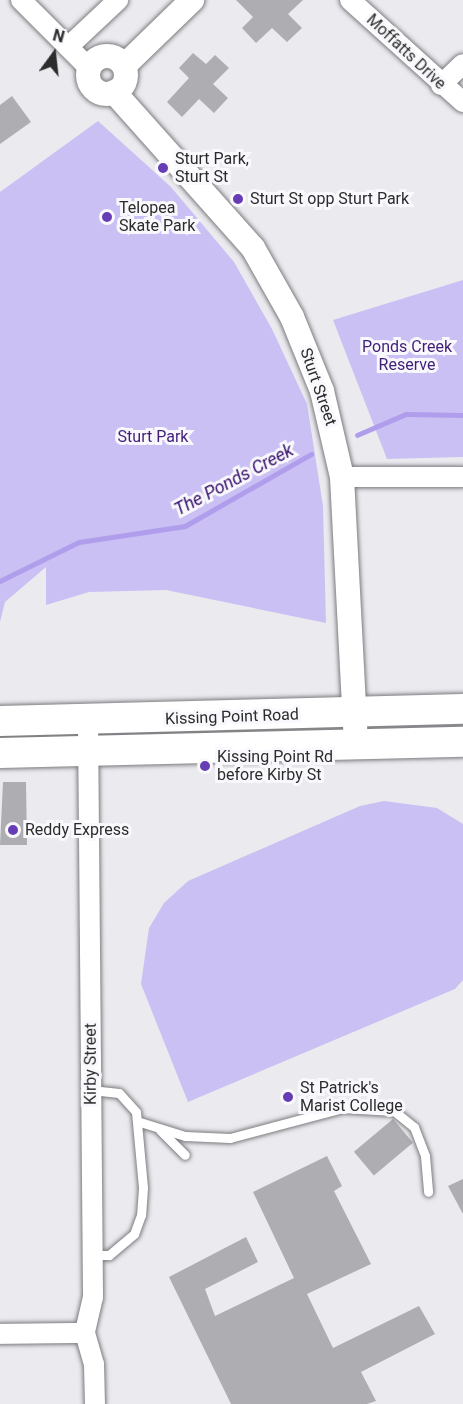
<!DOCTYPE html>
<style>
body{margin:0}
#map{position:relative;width:463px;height:1404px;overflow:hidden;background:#ebebef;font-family:Roboto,sans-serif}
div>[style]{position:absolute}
.green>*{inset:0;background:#cbc0f4}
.stream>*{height:4.5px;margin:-2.25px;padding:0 2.25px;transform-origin:2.25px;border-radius:2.25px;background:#b09dec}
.building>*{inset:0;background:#aeadb1;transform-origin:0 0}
.roads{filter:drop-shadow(0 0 2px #7d7c80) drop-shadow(0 0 2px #7d7c80)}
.service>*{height:9px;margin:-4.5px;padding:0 4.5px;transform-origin:4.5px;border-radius:4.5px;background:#fff}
.minor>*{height:20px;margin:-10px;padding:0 10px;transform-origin:10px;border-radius:10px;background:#fff}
.tertiary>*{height:24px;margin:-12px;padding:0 12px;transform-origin:12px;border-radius:12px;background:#fff}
.tertiary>.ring{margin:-12px;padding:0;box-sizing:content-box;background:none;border:24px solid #fff;border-radius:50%}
.primary>*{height:30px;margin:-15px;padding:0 15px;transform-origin:15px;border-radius:15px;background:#fff}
.dots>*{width:16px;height:16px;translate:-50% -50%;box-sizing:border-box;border:3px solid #f9f8fc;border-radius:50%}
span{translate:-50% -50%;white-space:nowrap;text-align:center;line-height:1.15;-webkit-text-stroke:6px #f9f8fc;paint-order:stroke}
.street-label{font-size:16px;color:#2c2c2d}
.poi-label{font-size:16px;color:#2c2c2d}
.left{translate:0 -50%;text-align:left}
.park-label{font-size:16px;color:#401e78}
.water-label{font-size:18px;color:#36106c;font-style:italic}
.north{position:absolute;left:24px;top:24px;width:60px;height:60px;-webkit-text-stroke:4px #f9f8fc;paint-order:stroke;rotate:15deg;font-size:16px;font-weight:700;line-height:24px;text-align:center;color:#2c2c2d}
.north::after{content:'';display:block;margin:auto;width:21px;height:27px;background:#2c2c2d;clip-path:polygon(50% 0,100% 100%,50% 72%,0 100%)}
</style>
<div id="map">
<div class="green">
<i style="clip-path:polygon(98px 121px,171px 187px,234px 262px,272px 329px,307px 404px,323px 506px,326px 623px,166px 590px,89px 592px,46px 605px,46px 567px,5px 602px,0 622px,0 192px)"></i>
<i style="clip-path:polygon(463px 280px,463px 457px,387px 459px,333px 320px)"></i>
<i style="clip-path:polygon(384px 801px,437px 808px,463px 824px,463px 980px,455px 989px,188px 1102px,141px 984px,149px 928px,164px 903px,188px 881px,360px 806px)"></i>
</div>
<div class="stream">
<i style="left:357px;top:435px;width:53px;rotate:-23.2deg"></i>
<i style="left:406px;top:414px;width:57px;rotate:1deg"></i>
<i style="left:0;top:581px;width:88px;rotate:-26.3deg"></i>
<i style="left:79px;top:542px;width:107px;rotate:-8.6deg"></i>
<i style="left:185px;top:526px;width:145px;rotate:-29.7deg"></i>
</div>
<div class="building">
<i style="clip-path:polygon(236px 0,303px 0,288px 14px,302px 28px,287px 42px,272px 28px,256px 43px,242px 28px,253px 17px)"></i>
<i style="clip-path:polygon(193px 53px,206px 64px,215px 55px,229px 68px,213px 84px,228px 98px,214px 113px,199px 99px,182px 117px,167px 102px,189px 78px,179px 68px)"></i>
<i style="clip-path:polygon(12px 96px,31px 122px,0 144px,0 105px)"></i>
<i style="clip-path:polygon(3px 782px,26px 782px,27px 845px,0 845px)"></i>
<i style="left:393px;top:1119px;width:31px;height:51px;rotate:50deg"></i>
<i style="clip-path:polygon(327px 1156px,342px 1186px,334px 1191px,371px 1264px,307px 1294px,333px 1348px,419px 1306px,435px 1334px,361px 1372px,376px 1401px,367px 1404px,231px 1404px,169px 1277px,246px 1237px,258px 1262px,205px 1289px,215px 1316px,294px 1278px,253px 1192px)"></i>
<i style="clip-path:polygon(463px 1179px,463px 1214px,448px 1186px)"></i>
</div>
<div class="roads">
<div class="service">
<i style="left:91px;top:1090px;width:28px;rotate:6deg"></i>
<i style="left:119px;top:1093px;width:25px;rotate:48deg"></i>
<i style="left:136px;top:1112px;width:76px;rotate:84.7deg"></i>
<i style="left:143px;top:1188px;width:27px;rotate:94deg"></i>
<i style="left:141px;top:1215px;width:20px;rotate:110deg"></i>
<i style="left:134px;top:1234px;width:33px;rotate:140deg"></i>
<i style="left:109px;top:1255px;width:17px;rotate:180deg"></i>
<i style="left:140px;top:1122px;width:47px;rotate:17.3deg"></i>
<i style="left:185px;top:1136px;width:45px;rotate:2.5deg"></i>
<i style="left:230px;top:1138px;width:117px;rotate:-14.9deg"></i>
<i style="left:343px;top:1108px;width:51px;rotate:3.4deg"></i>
<i style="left:394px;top:1111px;width:26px;rotate:39deg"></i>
<i style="left:414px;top:1127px;width:31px;rotate:69deg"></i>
<i style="left:425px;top:1156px;width:36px;rotate:85deg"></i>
<i style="left:160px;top:1130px;width:35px;rotate:45deg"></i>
</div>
<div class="minor">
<i style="left:21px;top:0;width:96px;rotate:45deg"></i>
<i style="left:350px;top:0;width:152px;rotate:42.1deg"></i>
<i style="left:68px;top:47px;width:69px;rotate:-43.2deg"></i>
<i style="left:441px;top:85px;width:30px;rotate:-44deg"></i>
<i style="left:342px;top:477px;width:121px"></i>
<i style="left:88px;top:721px;width:576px;rotate:89.5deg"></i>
<i style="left:93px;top:1297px;width:37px;rotate:103deg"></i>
<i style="left:85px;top:1333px;width:32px;rotate:74deg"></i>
<i style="left:94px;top:1364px;width:40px;rotate:88.6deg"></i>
<i style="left:0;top:1334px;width:85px;rotate:-0.7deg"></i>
</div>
<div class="tertiary">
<i class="ring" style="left:88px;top:56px;width:14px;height:14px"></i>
<i style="left:124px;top:66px;width:95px;rotate:-44.1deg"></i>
<i style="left:114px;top:92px;width:209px;rotate:48.3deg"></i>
<i style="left:253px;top:248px;width:79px;rotate:60.5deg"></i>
<i style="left:292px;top:317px;width:80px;rotate:67.9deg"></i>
<i style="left:322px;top:391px;width:88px;rotate:76.9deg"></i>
<i style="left:342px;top:477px;width:269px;rotate:87deg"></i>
</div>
<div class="primary">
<i style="left:0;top:721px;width:463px;rotate:-1.5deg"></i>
<i style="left:0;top:753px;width:463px;rotate:-1.4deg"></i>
</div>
</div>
<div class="dots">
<i style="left:163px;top:168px;background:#663db5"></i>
<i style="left:238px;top:199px;background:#663db5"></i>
<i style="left:107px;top:217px;background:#663db5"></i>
<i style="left:205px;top:766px;background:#663db5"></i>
<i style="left:13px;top:830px;background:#663db5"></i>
<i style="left:288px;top:1097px;background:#663db5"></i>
</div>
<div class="street-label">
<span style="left:406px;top:52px;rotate:43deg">Moffatts Drive</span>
<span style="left:318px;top:387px;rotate:71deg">Sturt Street</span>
<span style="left:232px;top:717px;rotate:-2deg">Kissing Point Road</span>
<span style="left:91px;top:1064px;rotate:-90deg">Kirby Street</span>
</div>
<div class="poi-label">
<span class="left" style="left:175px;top:168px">Sturt Park,<br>Sturt St</span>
<span class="left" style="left:250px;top:199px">Sturt St opp Sturt Park</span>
<span class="left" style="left:119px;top:217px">Telopea<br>Skate Park</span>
<span class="left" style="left:217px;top:766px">Kissing Point Rd<br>before Kirby St</span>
<span class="left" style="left:25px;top:830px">Reddy Express</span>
<span class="left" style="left:300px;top:1097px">St Patrick's<br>Marist College</span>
</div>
<div class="park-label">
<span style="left:407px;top:356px">Ponds Creek<br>Reserve</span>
<span style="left:153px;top:437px">Sturt Park</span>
</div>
<div class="water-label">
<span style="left:234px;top:480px;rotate:-28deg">The Ponds Creek</span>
</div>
<div class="north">N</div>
</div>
